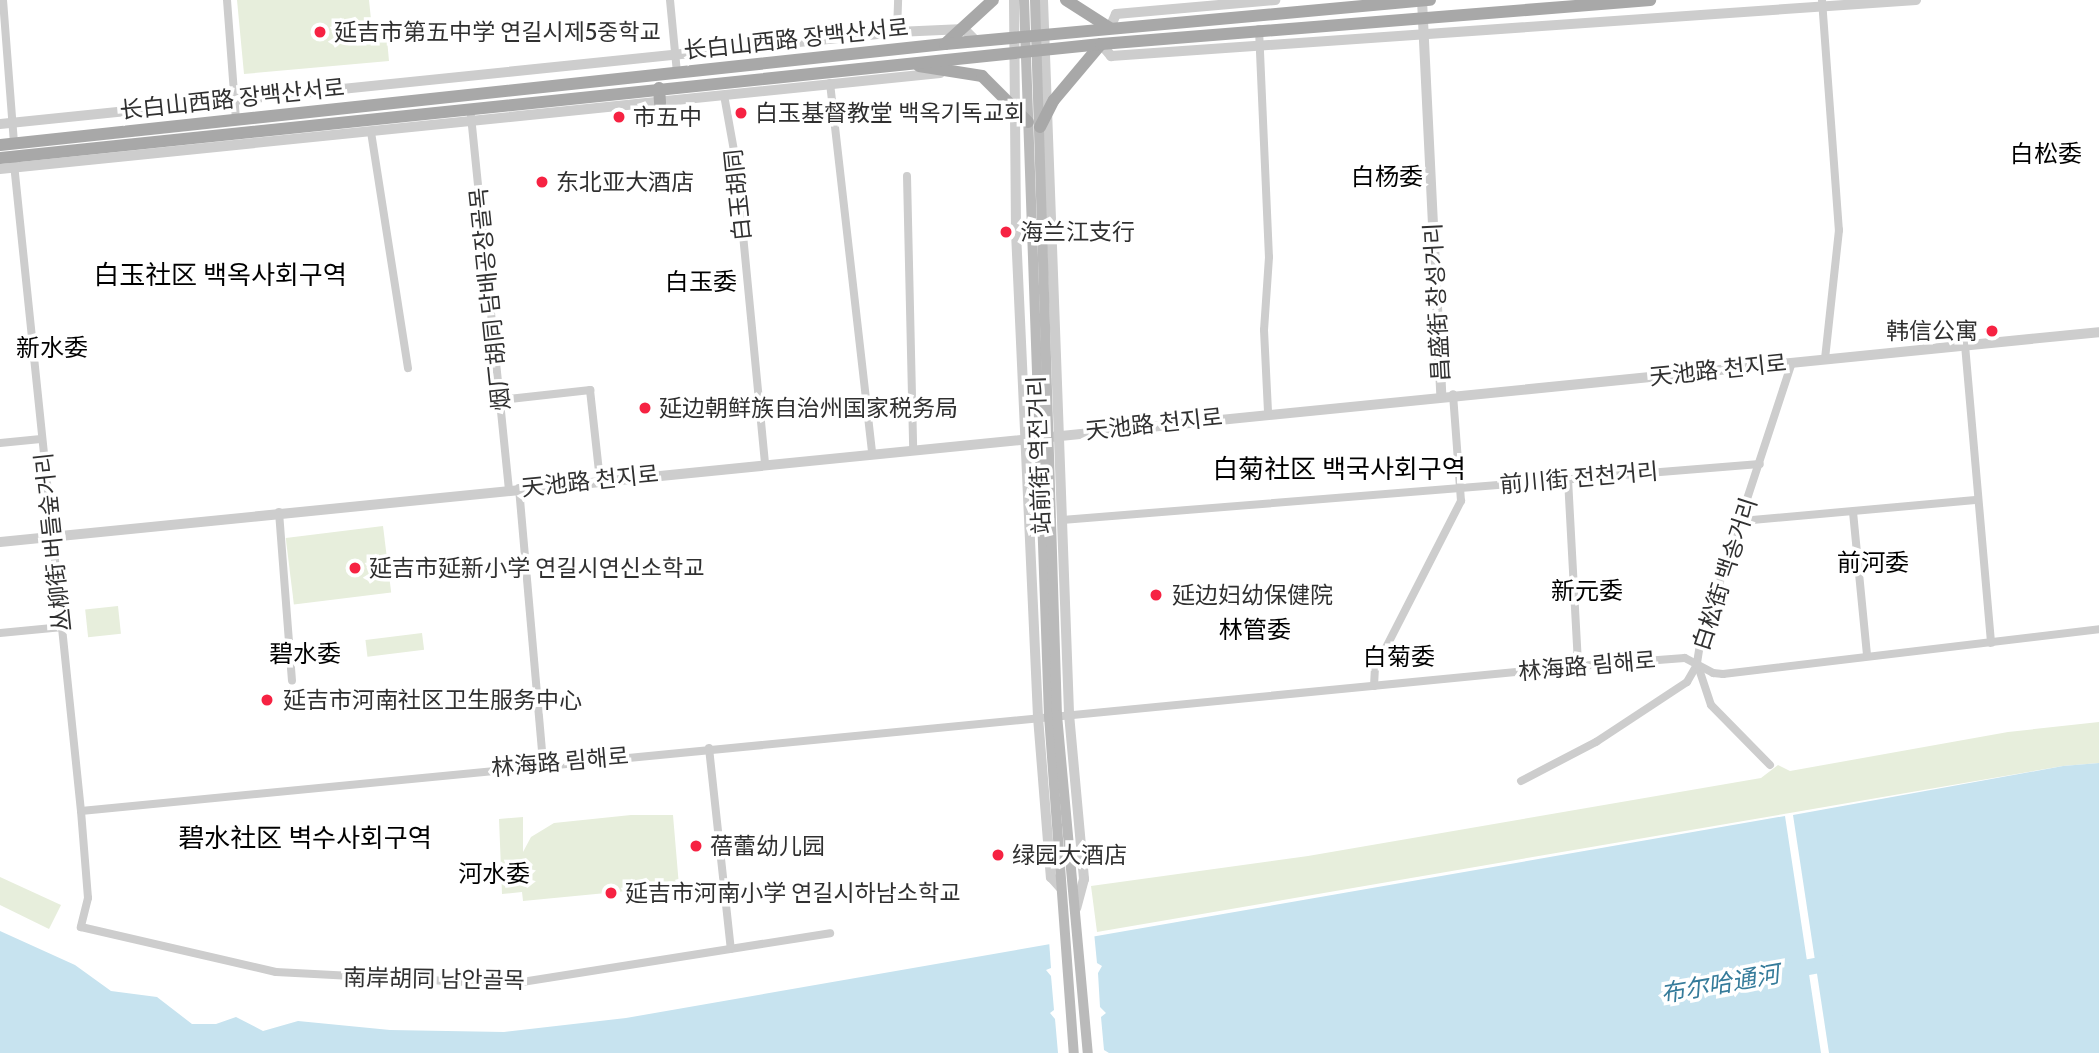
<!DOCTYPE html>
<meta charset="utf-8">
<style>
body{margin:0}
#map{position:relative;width:2099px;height:1053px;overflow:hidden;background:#fff;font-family:Cabin,"Noto Sans SC","Noto Sans KR",sans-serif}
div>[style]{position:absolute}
.green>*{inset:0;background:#e7eedc;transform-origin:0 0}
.water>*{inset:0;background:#c7e3ef}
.pier>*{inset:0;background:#fff}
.river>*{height:16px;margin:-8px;padding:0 8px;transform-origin:8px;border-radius:8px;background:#c7e3ef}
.minor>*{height:8px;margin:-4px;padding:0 4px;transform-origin:4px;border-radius:4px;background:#cdcdcd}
.tertiary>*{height:10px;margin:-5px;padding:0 5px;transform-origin:5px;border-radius:5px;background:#cdcdcd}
.secondary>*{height:10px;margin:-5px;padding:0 5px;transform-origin:5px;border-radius:5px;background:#bababa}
.primary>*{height:12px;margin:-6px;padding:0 6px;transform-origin:6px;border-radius:6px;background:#a8a8a8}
.dots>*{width:19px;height:19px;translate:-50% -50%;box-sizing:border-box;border:4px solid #fff;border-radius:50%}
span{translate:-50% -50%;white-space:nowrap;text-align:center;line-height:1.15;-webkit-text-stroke:7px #fff;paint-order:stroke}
.poi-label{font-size:23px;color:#303030}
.left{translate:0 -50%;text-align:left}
.right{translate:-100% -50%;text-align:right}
.street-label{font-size:23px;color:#303030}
.neighbourhood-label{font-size:24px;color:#000}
.water-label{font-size:24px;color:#357b9a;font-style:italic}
.quarter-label{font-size:26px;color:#000}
</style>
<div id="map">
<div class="green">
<i style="clip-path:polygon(237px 0,369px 0,372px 29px,386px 28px,389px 61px,244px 74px)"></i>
<i style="left:383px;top:526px;width:67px;height:98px;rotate:83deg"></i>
<i style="left:118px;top:606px;width:28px;height:33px;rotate:84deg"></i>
<i style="left:422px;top:633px;width:17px;height:57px;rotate:83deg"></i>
<i style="clip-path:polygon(2099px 722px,2099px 763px,2063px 766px,1097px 932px,1091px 886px,1308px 856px,1761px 778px,1778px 765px,1790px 771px,2008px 732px)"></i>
<i style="clip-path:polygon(631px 815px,673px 815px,679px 886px,523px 901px,522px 892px,502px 894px,499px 819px,523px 817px,523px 852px,531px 837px,554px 823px)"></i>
<i style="clip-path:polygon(0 877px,61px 905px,49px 929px,0 905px)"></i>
</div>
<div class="water">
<i style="clip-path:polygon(2099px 763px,2099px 1053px,1829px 1053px,1793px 815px,2063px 766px)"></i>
<i style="clip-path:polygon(1785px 816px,1821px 1053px,0 1053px,0 931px,75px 965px,111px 991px,157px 997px,192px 1024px,216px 1024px,236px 1017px,263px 1031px,298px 1021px,390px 1030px,504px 1032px,626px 1018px)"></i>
</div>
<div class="pier">
<i style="clip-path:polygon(1094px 932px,1097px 963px,1102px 966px,1098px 973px,1100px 1007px,1106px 1013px,1101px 1017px,1104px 1050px,1109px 1053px,1058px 1053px,1055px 1019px,1050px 1013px,1054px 1010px,1051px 976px,1046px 970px,1051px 968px,1049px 940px)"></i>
</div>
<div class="river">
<i style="left:1787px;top:971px;width:51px;rotate:-10.2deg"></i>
</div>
<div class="minor">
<i style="left:3px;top:0;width:143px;rotate:85.6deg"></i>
<i style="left:227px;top:0;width:120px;rotate:85.7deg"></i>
<i style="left:670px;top:0;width:73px;rotate:84.5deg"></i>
<i style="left:1822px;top:0;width:231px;rotate:85.8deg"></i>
<i style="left:1839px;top:230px;width:130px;rotate:96.2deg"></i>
<i style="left:1259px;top:29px;width:228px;rotate:87.5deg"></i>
<i style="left:1269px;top:257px;width:73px;rotate:93.9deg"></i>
<i style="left:1264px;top:330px;width:82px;rotate:87.2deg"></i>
<i style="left:897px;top:32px;width:32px;rotate:-88deg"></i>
<i style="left:830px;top:83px;width:371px;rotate:83.5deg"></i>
<i style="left:724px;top:95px;width:68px;rotate:79.8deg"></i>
<i style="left:736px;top:162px;width:302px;rotate:84.5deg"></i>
<i style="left:471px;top:116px;width:375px;rotate:84.2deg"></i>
<i style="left:371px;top:132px;width:239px;rotate:81.1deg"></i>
<i style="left:14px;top:164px;width:650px;rotate:84.09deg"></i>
<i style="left:81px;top:811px;width:87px;rotate:85.4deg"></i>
<i style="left:88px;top:898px;width:30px;rotate:104deg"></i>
<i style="left:81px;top:927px;width:200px;rotate:13deg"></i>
<i style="left:276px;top:972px;width:210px;rotate:3deg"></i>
<i style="left:486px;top:983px;width:36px;rotate:-2deg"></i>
<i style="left:522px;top:982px;width:312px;rotate:-9deg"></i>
<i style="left:907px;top:176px;width:272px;rotate:88.7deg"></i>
<i style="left:1965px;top:345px;width:299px;rotate:85deg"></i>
<i style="left:500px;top:400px;width:91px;rotate:-6.3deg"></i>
<i style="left:590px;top:390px;width:91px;rotate:83.7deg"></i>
<i style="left:0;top:443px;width:41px;rotate:-5.6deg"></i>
<i style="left:1568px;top:479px;width:187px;rotate:86.9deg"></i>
<i style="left:519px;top:488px;width:277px;rotate:85deg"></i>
<i style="left:279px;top:512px;width:169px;rotate:85.6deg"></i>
<i style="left:1853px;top:512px;width:144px;rotate:84.4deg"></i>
<i style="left:1062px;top:520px;width:700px;rotate:-4.59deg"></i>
<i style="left:1741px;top:521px;width:238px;rotate:-5.1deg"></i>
<i style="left:0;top:633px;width:63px;rotate:-5.4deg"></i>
<i style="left:1374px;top:686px;width:17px;rotate:-87deg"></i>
<i style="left:1375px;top:669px;width:189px;rotate:-62.9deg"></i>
<i style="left:1461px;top:501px;width:107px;rotate:-94.3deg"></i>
<i style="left:709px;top:748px;width:202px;rotate:83.8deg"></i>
<i style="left:1770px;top:765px;width:84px;rotate:-134.5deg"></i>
<i style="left:1711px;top:705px;width:44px;rotate:-108.4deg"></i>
<i style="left:1697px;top:663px;width:24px;rotate:-81deg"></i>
<i style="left:1701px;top:639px;width:291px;rotate:-71.8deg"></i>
<i style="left:1521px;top:781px;width:85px;rotate:-27.5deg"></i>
<i style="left:1596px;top:742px;width:109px;rotate:-33.4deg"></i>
<i style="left:1687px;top:682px;width:20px;rotate:-60deg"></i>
<i style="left:81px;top:811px;width:1504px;rotate:-5.53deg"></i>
<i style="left:1578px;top:666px;width:107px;rotate:-4.3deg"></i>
<i style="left:1685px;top:658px;width:32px;rotate:28deg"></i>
<i style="left:1713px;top:673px;width:10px;rotate:6deg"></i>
<i style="left:1723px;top:674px;width:379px;rotate:-6.8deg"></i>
</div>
<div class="tertiary">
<i style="left:1014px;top:0;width:232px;rotate:89.5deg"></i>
<i style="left:1016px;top:232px;width:485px;rotate:87.4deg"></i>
<i style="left:1038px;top:717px;width:161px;rotate:85.4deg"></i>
<i style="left:1051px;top:877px;width:15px;rotate:48deg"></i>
<i style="left:1043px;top:0;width:714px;rotate:87.91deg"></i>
<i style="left:1069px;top:714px;width:166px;rotate:84.8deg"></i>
<i style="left:1084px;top:879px;width:30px;rotate:105deg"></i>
<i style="left:1422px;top:0;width:395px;rotate:87.2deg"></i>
<i style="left:1110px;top:28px;width:15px;rotate:-67deg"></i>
<i style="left:1116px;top:14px;width:160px;rotate:-5deg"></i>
<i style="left:1101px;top:44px;width:16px;rotate:50deg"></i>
<i style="left:1111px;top:56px;width:807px;rotate:-3.98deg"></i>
<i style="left:0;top:124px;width:902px;rotate:-5.86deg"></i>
<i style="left:897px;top:32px;width:67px;rotate:-2.6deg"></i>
<i style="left:964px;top:29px;width:17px;rotate:45deg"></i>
<i style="left:0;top:169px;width:945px;rotate:-5.83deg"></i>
<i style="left:0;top:542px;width:2109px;rotate:-5.71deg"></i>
</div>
<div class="secondary">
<i style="left:1024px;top:0;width:716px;rotate:88deg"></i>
<i style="left:1049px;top:716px;width:338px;rotate:85.8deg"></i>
<i style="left:1035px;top:0;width:715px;rotate:88.24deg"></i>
<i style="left:1057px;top:715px;width:339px;rotate:84.8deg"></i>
</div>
<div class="primary">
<i style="left:1066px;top:0;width:52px;rotate:32.5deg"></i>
<i style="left:945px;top:44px;width:65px;rotate:-42.5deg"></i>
<i style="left:919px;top:66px;width:64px;rotate:9deg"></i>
<i style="left:982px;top:76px;width:65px;rotate:45deg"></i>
<i style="left:659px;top:88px;width:15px;rotate:86deg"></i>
<i style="left:1040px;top:127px;width:30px;rotate:-63deg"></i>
<i style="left:1054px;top:100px;width:73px;rotate:-50deg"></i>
<i style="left:0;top:145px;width:950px;rotate:-6.1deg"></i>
<i style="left:945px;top:44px;width:487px;rotate:-5.2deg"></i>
<i style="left:0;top:158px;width:1107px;rotate:-5.91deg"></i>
<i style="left:1101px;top:44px;width:551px;rotate:-4.58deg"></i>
</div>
<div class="dots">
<i style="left:320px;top:32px;background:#f62242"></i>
<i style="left:741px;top:113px;background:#f62242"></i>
<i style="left:619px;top:117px;background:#f62242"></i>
<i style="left:542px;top:182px;background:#f62242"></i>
<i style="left:1006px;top:232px;background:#f62242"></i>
<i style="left:1992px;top:331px;background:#f62242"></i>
<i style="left:645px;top:408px;background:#f62242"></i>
<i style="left:355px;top:568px;background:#f62242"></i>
<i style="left:1156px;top:595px;background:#f62242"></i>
<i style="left:267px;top:700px;background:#f62242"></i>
<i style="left:696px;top:846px;background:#f62242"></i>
<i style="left:998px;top:855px;background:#f62242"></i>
<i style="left:611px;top:893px;background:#f62242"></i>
</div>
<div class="poi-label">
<span class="left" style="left:334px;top:32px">延吉市第五中学 연길시제5중학교</span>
<span class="left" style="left:755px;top:113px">白玉基督教堂 백옥기독교회</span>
<span class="left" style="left:633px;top:117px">市五中</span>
<span class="left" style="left:556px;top:182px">东北亚大酒店</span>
<span class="left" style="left:1020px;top:232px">海兰江支行</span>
<span class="right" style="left:1978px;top:331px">韩信公寓</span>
<span class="left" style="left:659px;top:408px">延边朝鲜族自治州国家税务局</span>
<span class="left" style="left:369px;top:568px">延吉市延新小学 연길시연신소학교</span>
<span class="left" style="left:1172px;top:595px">延边妇幼保健院</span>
<span class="left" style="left:283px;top:700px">延吉市河南社区卫生服务中心</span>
<span class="left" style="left:710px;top:846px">蓓蕾幼儿园</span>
<span class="left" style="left:1012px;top:855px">绿园大酒店</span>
<span class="left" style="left:625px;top:893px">延吉市河南小学 연길시하남소학교</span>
</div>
<div class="street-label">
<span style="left:796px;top:39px;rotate:-6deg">长白山西路 장백산서로</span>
<span style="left:232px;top:99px;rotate:-6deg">长白山西路 장백산서로</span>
<span style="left:738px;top:195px;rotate:-96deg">白玉胡同</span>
<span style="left:490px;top:299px;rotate:-96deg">烟厂胡同 담배공장골목</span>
<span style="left:1437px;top:302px;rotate:-93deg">昌盛街 창성거리</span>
<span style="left:1718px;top:370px;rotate:-6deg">天池路 천지로</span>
<span style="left:1154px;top:424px;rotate:-6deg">天池路 천지로</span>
<span style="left:1039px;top:455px;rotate:-92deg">站前街 역전거리</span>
<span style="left:1579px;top:478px;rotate:-5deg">前川街 전천거리</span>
<span style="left:590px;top:481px;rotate:-6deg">天池路 천지로</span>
<span style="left:53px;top:542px;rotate:-96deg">丛柳街 버들숲거리</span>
<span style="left:1725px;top:574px;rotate:-72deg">白松街 백송거리</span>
<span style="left:1587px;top:666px;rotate:-5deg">林海路 림해로</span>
<span style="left:560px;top:762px;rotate:-5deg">林海路 림해로</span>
<span style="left:434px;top:979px;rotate:1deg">南岸胡同 남안골목</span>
</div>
<div class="neighbourhood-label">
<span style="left:2046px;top:154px">白松委</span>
<span style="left:1387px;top:177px">白杨委</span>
<span style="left:701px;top:282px">白玉委</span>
<span style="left:52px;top:348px">新水委</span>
<span style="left:1873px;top:563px">前河委</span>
<span style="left:1587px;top:591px">新元委</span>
<span style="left:1255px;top:630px">林管委</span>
<span style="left:305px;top:654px">碧水委</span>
<span style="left:1399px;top:657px">白菊委</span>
<span style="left:494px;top:874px">河水委</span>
</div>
<div class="water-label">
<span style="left:1720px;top:984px;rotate:-10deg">布尔哈通河</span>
</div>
<div class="quarter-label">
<span style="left:220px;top:276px">白玉社区 백옥사회구역</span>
<span style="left:1339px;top:470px">白菊社区 백국사회구역</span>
<span style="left:305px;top:839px">碧水社区 벽수사회구역</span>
</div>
</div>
